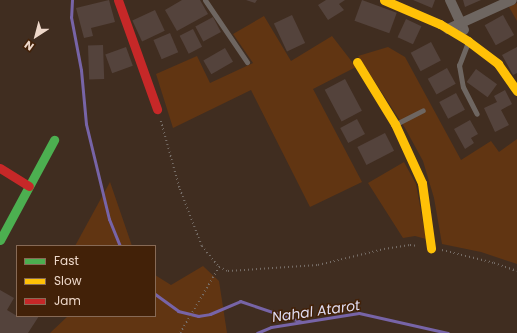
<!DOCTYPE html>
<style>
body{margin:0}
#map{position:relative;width:517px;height:333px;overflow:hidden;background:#402d20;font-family:Poppins,sans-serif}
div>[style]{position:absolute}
.green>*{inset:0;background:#613512}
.stream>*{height:3px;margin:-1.5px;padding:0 1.5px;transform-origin:1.5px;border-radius:1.5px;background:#7764a7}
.building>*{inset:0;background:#54433c;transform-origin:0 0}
.path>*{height:1.5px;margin-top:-0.75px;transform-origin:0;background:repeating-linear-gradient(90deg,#766d67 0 1px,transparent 0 4px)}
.lane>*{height:5px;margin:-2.5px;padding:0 2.5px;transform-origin:2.5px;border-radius:2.5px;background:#6e6661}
.street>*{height:10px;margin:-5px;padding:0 5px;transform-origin:5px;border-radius:5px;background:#6e6661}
.fast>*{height:9px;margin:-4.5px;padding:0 4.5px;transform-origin:4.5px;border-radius:4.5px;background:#4caf50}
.slow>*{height:9px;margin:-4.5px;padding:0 4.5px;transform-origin:4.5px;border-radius:4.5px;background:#ffc107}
.jam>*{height:9px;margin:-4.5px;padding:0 4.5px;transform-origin:4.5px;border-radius:4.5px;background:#c62828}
span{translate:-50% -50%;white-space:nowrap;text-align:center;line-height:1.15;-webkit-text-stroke:3px #422108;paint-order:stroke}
.water-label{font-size:14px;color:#dfdbf0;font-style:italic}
.legend{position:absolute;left:16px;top:245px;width:140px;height:72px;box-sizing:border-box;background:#422108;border:1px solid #876a56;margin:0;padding:5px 7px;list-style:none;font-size:12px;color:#eed8ca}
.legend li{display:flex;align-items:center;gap:8px;height:20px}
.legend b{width:20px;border:1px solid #876a56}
.north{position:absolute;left:16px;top:16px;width:40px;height:40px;-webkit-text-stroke:3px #422108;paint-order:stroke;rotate:216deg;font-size:11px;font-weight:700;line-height:16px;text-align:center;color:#eed8ca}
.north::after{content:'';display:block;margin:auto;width:14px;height:18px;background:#eed8ca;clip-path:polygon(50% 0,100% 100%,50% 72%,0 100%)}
</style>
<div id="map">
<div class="green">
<i style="clip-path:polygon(517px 3px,517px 21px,509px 7px)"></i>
<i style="clip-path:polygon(264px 16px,291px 61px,332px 36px,356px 67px,313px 89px,362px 182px,310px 207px,251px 90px,173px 128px,156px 74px,197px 56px,210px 83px,253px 63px,233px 34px)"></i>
<i style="clip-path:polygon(388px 47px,405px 57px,461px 160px,491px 141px,499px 152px,517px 139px,517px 264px,481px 252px,442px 244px,434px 198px,423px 161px,405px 128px,358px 56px)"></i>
<i style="clip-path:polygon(404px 162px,416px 184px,426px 239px,415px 236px,403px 238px,368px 183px)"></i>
<i style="clip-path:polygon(110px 182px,132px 246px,75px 246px)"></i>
<i style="clip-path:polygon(203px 266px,219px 281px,227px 333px,50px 333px,68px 316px,155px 316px,155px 275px,171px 285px)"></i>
</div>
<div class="stream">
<i style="left:72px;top:0;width:17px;rotate:93deg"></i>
<i style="left:71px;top:17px;width:54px;rotate:79.3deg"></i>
<i style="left:81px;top:70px;width:54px;rotate:84.7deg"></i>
<i style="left:86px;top:124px;width:98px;rotate:76.4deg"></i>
<i style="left:109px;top:219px;width:29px;rotate:68deg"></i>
<i style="left:155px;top:294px;width:29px;rotate:36deg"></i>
<i style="left:178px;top:311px;width:21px;rotate:14deg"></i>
<i style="left:198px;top:316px;width:12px;rotate:-9deg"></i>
<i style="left:210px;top:314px;width:33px;rotate:-23deg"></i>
<i style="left:240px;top:301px;width:65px;rotate:18.7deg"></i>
<i style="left:257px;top:333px;width:15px;rotate:-23deg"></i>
<i style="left:271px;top:327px;width:89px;rotate:-9deg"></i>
<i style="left:359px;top:313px;width:91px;rotate:12.7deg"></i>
</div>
<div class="building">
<i style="clip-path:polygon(109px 0,115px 22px,91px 28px,93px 36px,84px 38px,76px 8px)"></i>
<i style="clip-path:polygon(182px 0,200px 0,208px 14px,177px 31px,165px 10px)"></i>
<i style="clip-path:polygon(246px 0,257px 0,255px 3px)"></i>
<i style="clip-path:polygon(326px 0,345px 0,339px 4px,344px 10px,328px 20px,318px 5px)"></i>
<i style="left:362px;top:0;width:37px;height:22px;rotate:20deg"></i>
<i style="clip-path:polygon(413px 0,435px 0,432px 8px)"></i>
<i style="clip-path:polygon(463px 0,481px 0,465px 7px)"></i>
<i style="left:155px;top:10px;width:23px;height:25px;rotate:65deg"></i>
<i style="left:292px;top:15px;width:31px;height:20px;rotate:65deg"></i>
<i style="left:503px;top:15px;width:23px;height:21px;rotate:61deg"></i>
<i style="left:213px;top:17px;width:17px;height:20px;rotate:62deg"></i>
<i style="left:406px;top:19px;width:17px;height:20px;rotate:25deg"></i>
<i style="left:193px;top:29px;width:20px;height:15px;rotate:63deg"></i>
<i style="left:170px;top:33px;width:21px;height:18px;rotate:67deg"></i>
<i style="left:431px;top:42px;width:21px;height:23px;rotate:62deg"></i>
<i style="left:103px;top:45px;width:34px;height:15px;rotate:88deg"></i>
<i style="left:126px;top:47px;width:20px;height:22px;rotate:70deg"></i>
<i style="clip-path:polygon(517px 47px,517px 73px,513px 75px,502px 55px)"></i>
<i style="left:225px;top:48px;width:16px;height:25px;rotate:60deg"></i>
<i style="left:447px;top:68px;width:18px;height:22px;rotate:61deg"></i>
<i style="left:476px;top:69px;width:26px;height:16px;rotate:36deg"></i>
<i style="left:345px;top:79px;width:36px;height:23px;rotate:62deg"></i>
<i style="clip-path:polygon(505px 90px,512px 104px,501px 110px,509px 125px,495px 132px,484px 108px,497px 102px,494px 96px)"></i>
<i style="left:456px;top:93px;width:19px;height:19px;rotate:62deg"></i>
<i style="left:357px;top:119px;width:17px;height:19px;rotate:62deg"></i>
<i style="clip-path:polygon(470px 120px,478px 134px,471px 138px,474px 143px,465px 149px,454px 129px)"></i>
<i style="left:385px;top:133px;width:20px;height:31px;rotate:63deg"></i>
<i style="clip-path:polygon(0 290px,14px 298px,7px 310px,17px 316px,39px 316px,28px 333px,0 333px)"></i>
</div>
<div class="path">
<i style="left:161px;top:121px;width:71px;rotate:74.4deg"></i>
<i style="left:180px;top:189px;width:61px;rotate:68.9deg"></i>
<i style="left:202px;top:246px;width:27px;rotate:51deg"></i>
<i style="left:219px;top:267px;width:10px;rotate:24deg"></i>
<i style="left:228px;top:271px;width:90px;rotate:-3.8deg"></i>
<i style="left:318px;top:265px;width:68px;rotate:-13.6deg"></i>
<i style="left:384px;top:249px;width:26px;rotate:-9deg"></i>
<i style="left:410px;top:245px;width:8px;rotate:7deg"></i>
<i style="left:442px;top:250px;width:54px;rotate:14deg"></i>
<i style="left:494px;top:263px;width:24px;rotate:19deg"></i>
<i style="left:180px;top:333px;width:77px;rotate:-59.4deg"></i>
</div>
<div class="lane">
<i style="left:205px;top:0;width:75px;rotate:55.9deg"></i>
<i style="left:468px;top:42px;width:25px;rotate:111deg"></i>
<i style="left:459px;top:65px;width:22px;rotate:80deg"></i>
<i style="left:463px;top:87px;width:30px;rotate:63deg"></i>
<i style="left:396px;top:124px;width:30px;rotate:-27deg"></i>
</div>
<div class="street">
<i style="left:450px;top:0;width:33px;rotate:65deg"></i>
<i style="left:448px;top:29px;width:70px;rotate:-24.4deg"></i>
</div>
<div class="fast">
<i style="left:0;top:240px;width:114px;rotate:-61.6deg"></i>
</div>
<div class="slow">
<i style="left:384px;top:0;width:61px;rotate:23.2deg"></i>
<i style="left:440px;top:24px;width:33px;rotate:31deg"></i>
<i style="left:468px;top:41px;width:38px;rotate:37deg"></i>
<i style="left:498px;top:64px;width:33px;rotate:55deg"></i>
<i style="left:357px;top:62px;width:73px;rotate:58.5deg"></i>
<i style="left:395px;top:124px;width:65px;rotate:65.4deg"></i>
<i style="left:422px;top:183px;width:66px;rotate:82.1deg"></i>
</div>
<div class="jam">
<i style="left:118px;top:0;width:116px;rotate:70.3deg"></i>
<i style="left:0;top:168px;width:34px;rotate:32deg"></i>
</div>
<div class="water-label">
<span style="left:316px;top:311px;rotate:-8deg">Nahal Atarot</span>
</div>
<ul class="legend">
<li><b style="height:5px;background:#4caf50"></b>Fast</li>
<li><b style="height:5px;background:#ffc107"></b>Slow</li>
<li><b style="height:5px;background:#c62828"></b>Jam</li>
</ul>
<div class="north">N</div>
</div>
